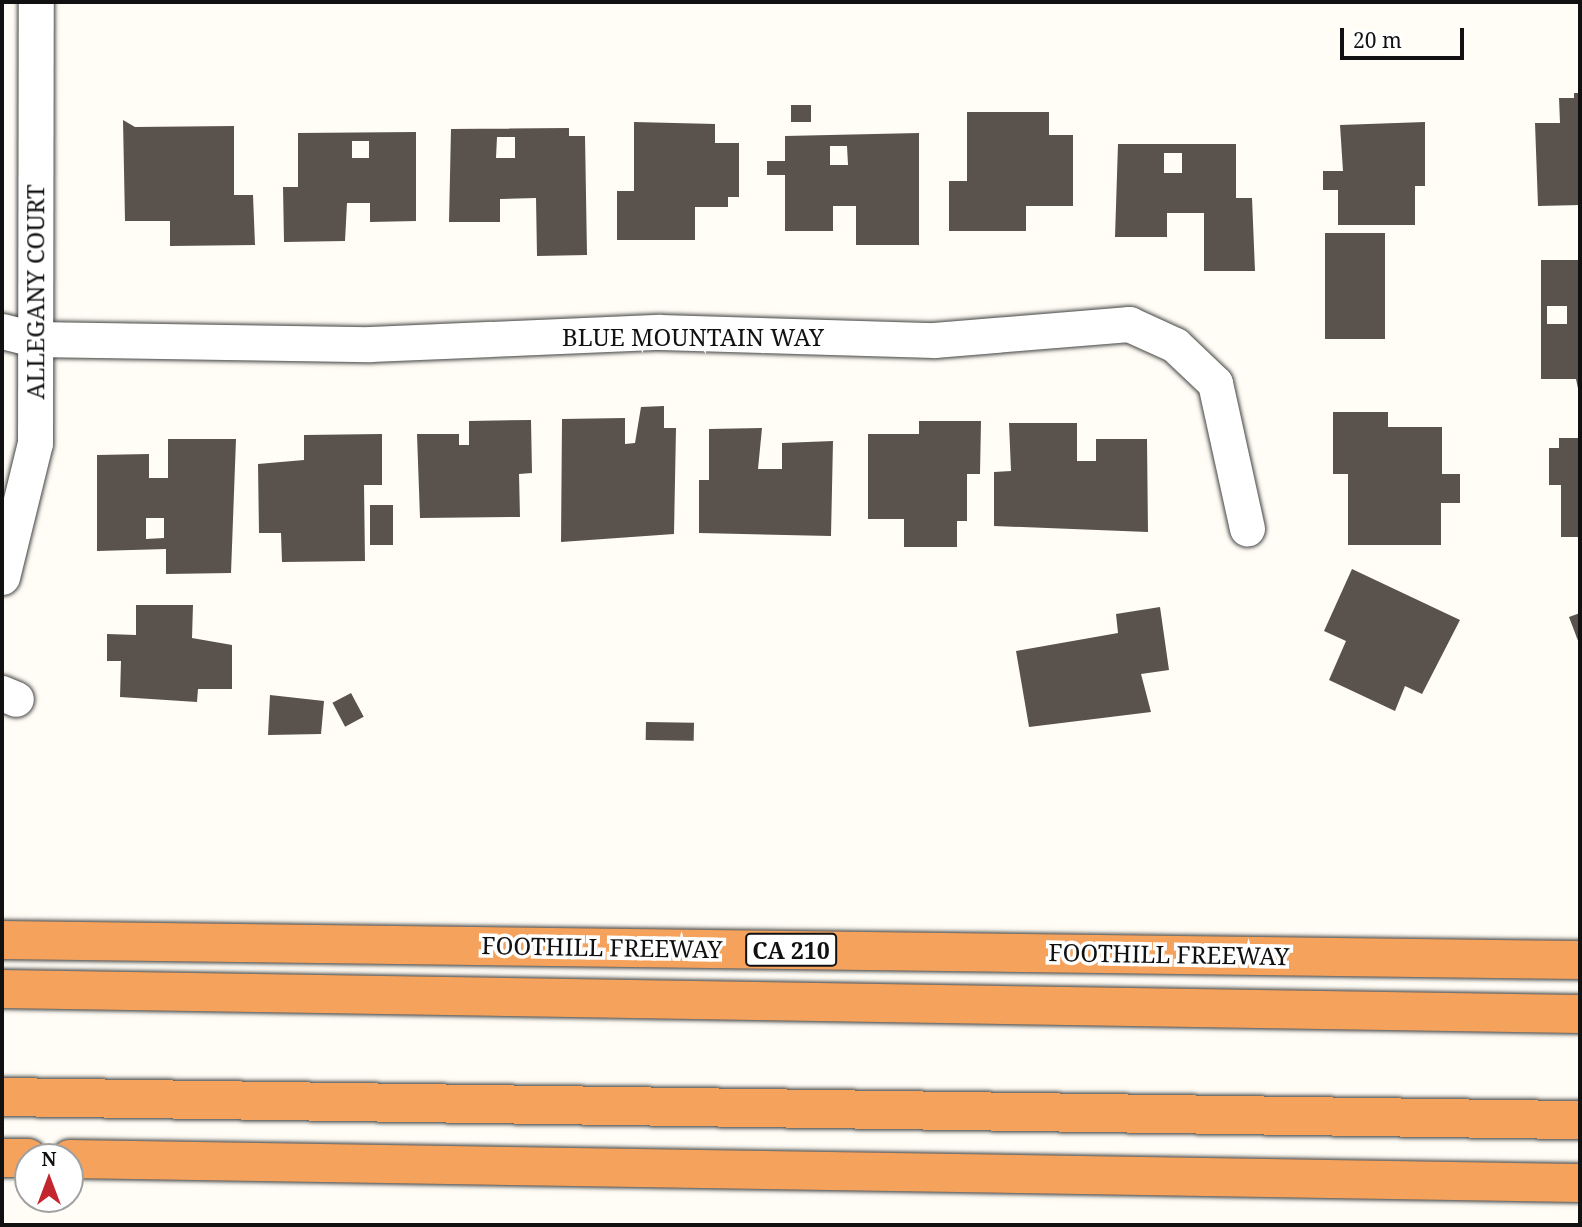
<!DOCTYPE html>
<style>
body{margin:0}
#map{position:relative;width:1582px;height:1227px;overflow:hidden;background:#fffdf5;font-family:"Noto Serif",serif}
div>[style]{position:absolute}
.building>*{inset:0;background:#5a524d;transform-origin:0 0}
.roads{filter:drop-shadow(0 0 2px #444) drop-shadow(0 0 2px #444)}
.minor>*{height:35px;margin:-17.5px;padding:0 17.5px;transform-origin:17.5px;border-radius:17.5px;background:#fff}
.motorway>*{height:38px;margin:-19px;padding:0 19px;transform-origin:19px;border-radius:19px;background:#f5a25d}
span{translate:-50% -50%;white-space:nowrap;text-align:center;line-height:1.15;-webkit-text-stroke:7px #fff;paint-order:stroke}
.shield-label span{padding:2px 5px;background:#fff;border:2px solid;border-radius:5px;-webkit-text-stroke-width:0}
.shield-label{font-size:23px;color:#111;font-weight:700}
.street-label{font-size:24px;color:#111}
.frame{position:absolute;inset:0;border:4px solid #111;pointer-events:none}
.north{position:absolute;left:14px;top:1143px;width:70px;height:70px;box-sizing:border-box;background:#fff;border:2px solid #a0a0a0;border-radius:50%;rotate:0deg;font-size:19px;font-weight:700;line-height:28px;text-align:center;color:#111}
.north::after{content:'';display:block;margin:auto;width:24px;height:32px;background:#c4262e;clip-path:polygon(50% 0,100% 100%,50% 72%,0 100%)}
.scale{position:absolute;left:1340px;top:28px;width:124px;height:32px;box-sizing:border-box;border:4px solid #111;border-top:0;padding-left:9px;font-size:21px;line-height:24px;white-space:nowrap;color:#111;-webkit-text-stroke:5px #fff;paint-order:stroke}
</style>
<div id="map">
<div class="building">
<i style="clip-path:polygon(1574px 93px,1580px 93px,1580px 205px,1538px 206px,1535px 123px,1560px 123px,1559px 98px,1574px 98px)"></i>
<i style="left:791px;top:105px;width:20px;height:17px"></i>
<i style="clip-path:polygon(967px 112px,1049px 112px,1049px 135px,1073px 135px,1073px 206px,1026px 206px,1026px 231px,949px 231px,949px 181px,967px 181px)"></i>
<i style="clip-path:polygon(123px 120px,135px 127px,234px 126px,234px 195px,253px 195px,255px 245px,170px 246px,170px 221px,125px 221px)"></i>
<i style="clip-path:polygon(634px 122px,715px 124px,715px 143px,739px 143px,739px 197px,728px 197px,728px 207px,695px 207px,695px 240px,617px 240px,617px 191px,634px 191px)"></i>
<i style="clip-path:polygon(1425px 122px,1425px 186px,1415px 186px,1415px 225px,1338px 225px,1338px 190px,1323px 190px,1323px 171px,1343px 171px,1340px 125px)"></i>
<i style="clip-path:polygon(evenodd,569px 128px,569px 136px,585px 136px,587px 255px,537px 256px,536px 198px,500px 199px,500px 222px,449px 222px,451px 129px,569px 128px,497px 137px,515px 137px,515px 158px,496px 158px,497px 137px)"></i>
<i style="clip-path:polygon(evenodd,416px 132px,416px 221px,370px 222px,370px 203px,347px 203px,345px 241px,284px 242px,283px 187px,298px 187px,298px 133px,416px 132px,352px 141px,369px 141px,369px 158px,352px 158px,352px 141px)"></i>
<i style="clip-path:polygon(evenodd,919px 133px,919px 245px,856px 245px,856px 206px,833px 206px,833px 231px,785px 231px,785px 175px,767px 175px,767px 161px,785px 161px,785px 136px,919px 133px,830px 146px,847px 146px,848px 165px,830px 165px,830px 146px)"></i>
<i style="clip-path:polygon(evenodd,1118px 144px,1236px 144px,1236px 198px,1252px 198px,1255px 271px,1204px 271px,1204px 213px,1167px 213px,1167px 237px,1115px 237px,1118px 144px,1164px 153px,1182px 153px,1182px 173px,1164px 173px,1164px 153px)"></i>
<i style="left:1325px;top:233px;width:60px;height:106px"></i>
<i style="clip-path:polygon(evenodd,1541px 260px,1580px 260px,1580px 398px,1576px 379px,1541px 379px,1541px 260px,1547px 306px,1567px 306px,1567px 324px,1547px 324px,1547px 306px)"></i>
<i style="clip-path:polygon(664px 406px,664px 428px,676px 428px,674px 534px,561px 542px,562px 419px,625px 418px,625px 444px,635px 443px,641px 407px)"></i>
<i style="clip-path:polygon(1333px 412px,1388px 412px,1388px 427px,1442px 427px,1442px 474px,1460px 474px,1460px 503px,1441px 503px,1441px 545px,1348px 545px,1348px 474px,1333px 474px)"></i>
<i style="clip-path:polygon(531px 420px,532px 473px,519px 474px,520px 517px,420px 518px,417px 434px,459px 434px,459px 445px,469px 445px,469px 421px)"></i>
<i style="clip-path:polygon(919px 421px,981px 421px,980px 474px,967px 474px,967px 521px,957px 521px,957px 547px,904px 547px,904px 519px,868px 519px,868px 434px,919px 434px)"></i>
<i style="clip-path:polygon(1009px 423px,1077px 423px,1077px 461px,1096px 461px,1096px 439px,1147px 439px,1148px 532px,994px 526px,994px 472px,1011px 471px)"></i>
<i style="clip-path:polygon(762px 428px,758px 469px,782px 469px,782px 443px,833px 441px,831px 536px,699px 533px,699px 480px,709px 480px,709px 429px)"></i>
<i style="clip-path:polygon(382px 434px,382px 485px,364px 485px,365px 561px,282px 562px,281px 533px,259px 533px,258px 464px,304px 460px,304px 435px)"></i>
<i style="clip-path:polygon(1559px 438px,1580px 438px,1580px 537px,1561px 537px,1561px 485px,1549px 485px,1549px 448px,1559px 448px)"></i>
<i style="clip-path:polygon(evenodd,168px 439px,236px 439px,231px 573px,166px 574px,166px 549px,97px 551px,97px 455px,149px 454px,149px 478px,168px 478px,168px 439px,146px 518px,164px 518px,164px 538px,146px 539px,146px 518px)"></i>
<i style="left:393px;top:505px;width:40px;height:23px;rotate:90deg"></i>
<i style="clip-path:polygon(1352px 569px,1460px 620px,1422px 694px,1405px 686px,1395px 711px,1329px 680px,1346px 641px,1324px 631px)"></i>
<i style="clip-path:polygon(136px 605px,193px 605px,192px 638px,232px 645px,232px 689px,198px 689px,197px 702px,120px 697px,121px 661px,107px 661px,107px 634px,136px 635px)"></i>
<i style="clip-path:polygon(1160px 607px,1169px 670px,1141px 674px,1151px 712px,1029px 727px,1016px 651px,1118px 633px,1116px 614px)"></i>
<i style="clip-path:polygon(1580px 613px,1580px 646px,1569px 617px)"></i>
<i style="left:351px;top:693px;width:27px;height:21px;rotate:62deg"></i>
<i style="clip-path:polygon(270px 695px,324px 701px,321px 734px,268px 735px)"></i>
<i style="left:646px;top:722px;width:48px;height:18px;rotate:1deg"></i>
</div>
<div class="roads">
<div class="minor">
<i style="left:2px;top:331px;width:33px;rotate:14deg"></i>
<i style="left:34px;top:339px;width:336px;rotate:0.9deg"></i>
<i style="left:370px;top:344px;width:290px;rotate:-2.4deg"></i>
<i style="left:660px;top:332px;width:274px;rotate:1.7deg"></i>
<i style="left:934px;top:340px;width:196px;rotate:-4.7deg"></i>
<i style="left:1129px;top:324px;width:51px;rotate:24.5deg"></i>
<i style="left:1175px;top:345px;width:55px;rotate:43.5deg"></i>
<i style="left:1215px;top:383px;width:149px;rotate:77.6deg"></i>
<i style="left:2px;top:577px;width:138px;rotate:-76.2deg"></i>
<i style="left:35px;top:443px;width:441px;rotate:-89.9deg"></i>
<i style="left:2px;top:693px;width:15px;rotate:23deg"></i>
</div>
<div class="motorway">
<i style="left:2px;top:940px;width:1578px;rotate:0.73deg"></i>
<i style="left:2px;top:989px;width:1578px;rotate:0.91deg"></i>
<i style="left:2px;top:1097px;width:1578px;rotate:0.84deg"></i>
<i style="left:2px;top:1158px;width:26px"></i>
<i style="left:70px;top:1159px;width:1510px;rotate:0.91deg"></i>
</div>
</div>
<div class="shield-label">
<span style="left:791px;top:950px">CA 210</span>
</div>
<div class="street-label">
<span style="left:35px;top:292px;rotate:-90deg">ALLEGANY COURT</span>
<span style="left:693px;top:337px">BLUE MOUNTAIN WAY</span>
<span style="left:602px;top:947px;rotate:1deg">FOOTHILL FREEWAY</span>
<span style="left:1169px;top:954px;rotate:1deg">FOOTHILL FREEWAY</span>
</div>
<div class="frame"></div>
<div class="north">N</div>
<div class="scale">20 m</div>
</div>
